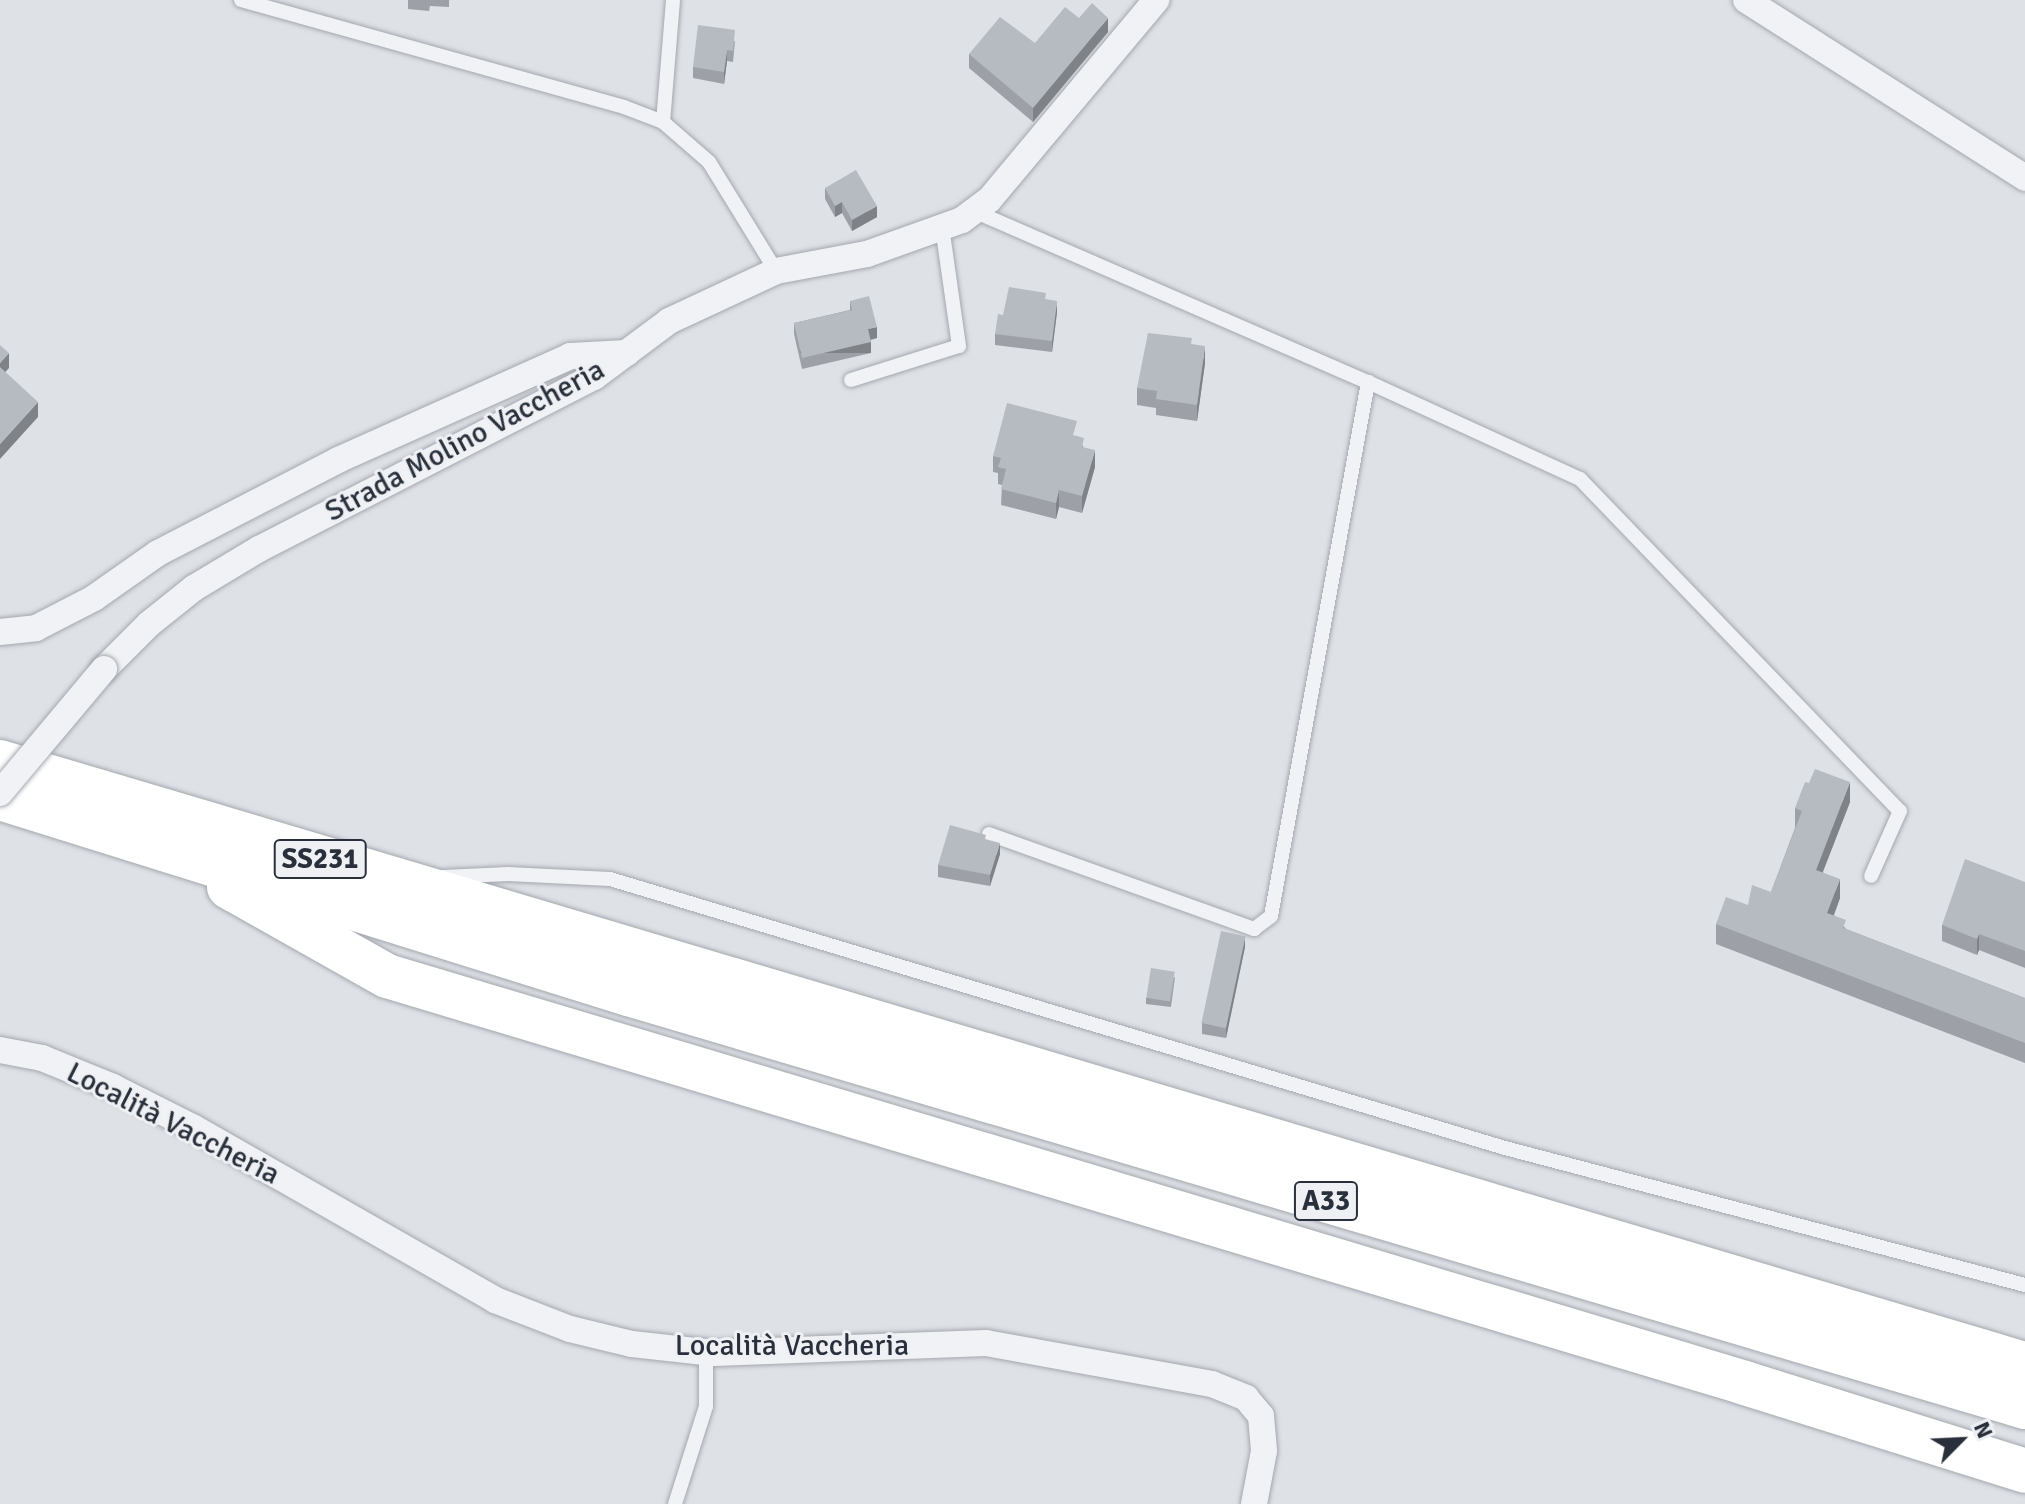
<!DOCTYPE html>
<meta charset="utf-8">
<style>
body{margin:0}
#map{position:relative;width:2025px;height:1504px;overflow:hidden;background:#dee1e6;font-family:Signika,sans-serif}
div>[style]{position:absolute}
.roads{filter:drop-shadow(0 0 2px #a4a8af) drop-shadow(0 0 2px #a4a8af)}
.lane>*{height:14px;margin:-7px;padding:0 7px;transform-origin:7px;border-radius:7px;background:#f1f2f5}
.street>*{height:26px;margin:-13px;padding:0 13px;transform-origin:13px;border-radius:13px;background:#f1f2f5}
.highway>*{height:44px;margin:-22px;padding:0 22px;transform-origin:22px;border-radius:22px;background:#fff}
.bridges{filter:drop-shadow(0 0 2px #a4a8af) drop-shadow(0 0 2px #a4a8af)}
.street-bridge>*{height:26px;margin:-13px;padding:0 13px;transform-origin:13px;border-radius:13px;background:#f1f2f5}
.wall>*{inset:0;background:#9da1a7}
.shaded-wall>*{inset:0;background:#7f8388;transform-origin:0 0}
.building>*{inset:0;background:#b6bbc2;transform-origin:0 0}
span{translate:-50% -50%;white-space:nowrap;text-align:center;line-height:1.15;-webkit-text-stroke:6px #eef0f4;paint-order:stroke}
.shield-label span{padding:2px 6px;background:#eef0f4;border:2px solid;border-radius:6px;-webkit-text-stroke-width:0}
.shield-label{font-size:28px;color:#29303b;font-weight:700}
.street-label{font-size:30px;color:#29303b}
.north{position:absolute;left:1921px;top:1400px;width:80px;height:80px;-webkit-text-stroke:6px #eef0f4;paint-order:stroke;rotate:66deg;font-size:22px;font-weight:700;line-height:32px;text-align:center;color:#29303b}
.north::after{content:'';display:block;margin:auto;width:28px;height:36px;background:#29303b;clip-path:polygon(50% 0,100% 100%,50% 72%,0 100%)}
</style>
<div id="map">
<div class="roads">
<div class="lane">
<i style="left:241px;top:0;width:398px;rotate:15.6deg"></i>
<i style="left:624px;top:107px;width:42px;rotate:21deg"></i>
<i style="left:663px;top:122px;width:61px;rotate:41deg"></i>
<i style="left:709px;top:162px;width:128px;rotate:58.4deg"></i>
<i style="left:663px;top:122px;width:122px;rotate:-85.3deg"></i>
<i style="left:974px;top:211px;width:430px;rotate:23.5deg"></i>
<i style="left:1368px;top:382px;width:233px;rotate:24.6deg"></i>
<i style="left:1580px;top:479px;width:461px;rotate:46.1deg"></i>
<i style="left:1900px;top:811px;width:71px;rotate:114deg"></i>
<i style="left:851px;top:380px;width:113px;rotate:-17.5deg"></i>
<i style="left:959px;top:346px;width:120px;rotate:-98.1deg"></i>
<i style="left:989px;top:834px;width:282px;rotate:19.7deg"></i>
<i style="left:1254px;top:929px;width:21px;rotate:-37deg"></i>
<i style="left:1271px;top:916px;width:543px;rotate:-79.7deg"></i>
<i style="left:443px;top:877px;width:65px;rotate:-2.6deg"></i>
<i style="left:508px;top:874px;width:102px;rotate:2.8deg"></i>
<i style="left:610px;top:879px;width:935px;rotate:16.73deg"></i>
<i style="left:1505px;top:1148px;width:538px;rotate:14.76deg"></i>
<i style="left:675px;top:1504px;width:103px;rotate:-72.4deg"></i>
<i style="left:706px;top:1406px;width:54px;rotate:-90deg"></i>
</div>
<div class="street">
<i style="left:1746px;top:0;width:331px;rotate:32.5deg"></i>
<i style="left:0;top:632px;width:36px;rotate:-6deg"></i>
<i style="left:36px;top:628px;width:65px;rotate:-27.3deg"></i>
<i style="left:94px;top:598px;width:78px;rotate:-35.1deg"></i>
<i style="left:158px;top:553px;width:203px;rotate:-27.3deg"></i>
<i style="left:338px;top:460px;width:254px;rotate:-24.1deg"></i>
<i style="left:570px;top:356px;width:57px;rotate:-3deg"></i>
<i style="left:104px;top:669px;width:64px;rotate:-45deg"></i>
<i style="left:149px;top:624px;width:58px;rotate:-38.7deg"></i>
<i style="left:194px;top:588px;width:76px;rotate:-31deg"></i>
<i style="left:259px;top:549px;width:377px;rotate:-27.2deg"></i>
<i style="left:594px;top:377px;width:94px;rotate:-36.7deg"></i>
<i style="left:669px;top:321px;width:118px;rotate:-25deg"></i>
<i style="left:776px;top:271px;width:93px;rotate:-10.6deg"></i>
<i style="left:867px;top:254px;width:101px;rotate:-19.7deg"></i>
<i style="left:962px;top:220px;width:34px;rotate:-37deg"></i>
<i style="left:989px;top:200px;width:261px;rotate:-50.1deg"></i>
<i style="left:0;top:1050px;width:43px;rotate:10.8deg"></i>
<i style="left:42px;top:1058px;width:77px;rotate:22.2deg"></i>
<i style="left:113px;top:1087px;width:91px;rotate:26.8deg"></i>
<i style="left:194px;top:1128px;width:347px;rotate:29.7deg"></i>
<i style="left:495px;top:1300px;width:80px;rotate:21.1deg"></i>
<i style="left:570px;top:1329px;width:64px;rotate:13.6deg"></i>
<i style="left:632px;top:1344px;width:82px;rotate:6.3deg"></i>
<i style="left:714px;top:1353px;width:272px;rotate:-2.1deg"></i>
<i style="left:986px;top:1343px;width:230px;rotate:10.3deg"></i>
<i style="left:1212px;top:1384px;width:37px;rotate:22deg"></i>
<i style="left:1246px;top:1398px;width:23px;rotate:50deg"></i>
<i style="left:1261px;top:1416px;width:35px;rotate:85deg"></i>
<i style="left:1264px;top:1451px;width:54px;rotate:100.7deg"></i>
</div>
<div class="highway">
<i style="left:0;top:762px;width:2113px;rotate:16.56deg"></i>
<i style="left:0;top:798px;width:658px;rotate:17.33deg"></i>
<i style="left:628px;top:994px;width:1457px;rotate:16.47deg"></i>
<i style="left:229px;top:887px;width:181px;rotate:29.4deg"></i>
<i style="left:387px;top:976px;width:1418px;rotate:16.68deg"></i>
<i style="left:1745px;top:1383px;width:294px;rotate:17.4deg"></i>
</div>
</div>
<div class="bridges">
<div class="street-bridge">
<i style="left:0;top:793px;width:162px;rotate:-50deg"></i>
</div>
</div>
<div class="wall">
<i style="clip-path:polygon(408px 0,449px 0,449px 7px,430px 6px,429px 11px,408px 9px)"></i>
<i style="clip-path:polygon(1079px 18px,1108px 32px,1033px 122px,969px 68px,969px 54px,1035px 43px)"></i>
<i style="clip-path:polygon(735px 41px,733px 62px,727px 61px,724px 84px,693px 78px,693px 67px)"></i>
<i style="clip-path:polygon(825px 188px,877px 217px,852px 231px,842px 213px,835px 217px,825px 199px)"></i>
<i style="clip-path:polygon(1046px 299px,1057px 312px,1052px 352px,995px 345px,995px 334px,1003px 315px)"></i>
<i style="clip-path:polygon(850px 301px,877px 338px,871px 340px,871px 353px,802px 369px,794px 334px,794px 323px,850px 310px)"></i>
<i style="clip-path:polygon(1192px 344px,1205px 363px,1197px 421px,1156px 415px,1156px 408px,1137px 405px,1137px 388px)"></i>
<i style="clip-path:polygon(1077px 436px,1095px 467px,1082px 513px,1059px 507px,1056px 519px,1001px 505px,1002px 485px,998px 484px,998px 473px,993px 472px,993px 456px)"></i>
<i style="clip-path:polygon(1850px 802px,1823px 872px,1840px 898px,1834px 915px,1846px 929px,2025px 998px,2025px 1063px,1716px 944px,1716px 924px,1771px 892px,1795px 828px,1795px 808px)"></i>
<i style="clip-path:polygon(1000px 854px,990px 886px,938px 877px,938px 865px)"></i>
<i style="clip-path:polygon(2025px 882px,2025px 968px,1979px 950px,1977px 955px,1942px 941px,1942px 925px)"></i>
<i style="clip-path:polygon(1245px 947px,1226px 1038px,1202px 1034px,1202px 1023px)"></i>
<i style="clip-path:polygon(1175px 977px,1171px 1007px,1146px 1004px,1146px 998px)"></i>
</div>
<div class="shaded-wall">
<i style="clip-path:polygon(1108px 18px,1108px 32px,1033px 122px,1033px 108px)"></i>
<i style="clip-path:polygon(727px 50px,727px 61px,724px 84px,724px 72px)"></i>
<i style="clip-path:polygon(842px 202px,842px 213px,835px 217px,835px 206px)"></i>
<i style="clip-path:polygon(877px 206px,877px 217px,852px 231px,852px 220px)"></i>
<i style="clip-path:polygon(1057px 301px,1057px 312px,1052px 352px,1052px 341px)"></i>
<i style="clip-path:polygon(877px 327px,877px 338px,868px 340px,868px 329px)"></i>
<i style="left:871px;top:342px;width:11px;height:71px;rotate:90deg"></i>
<i style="clip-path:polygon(1205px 346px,1205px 363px,1197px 421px,1197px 405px)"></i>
<i style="clip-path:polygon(9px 353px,9px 368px,0 378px,0 363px)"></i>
<i style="clip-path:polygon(38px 402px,38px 417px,0 459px,0 444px)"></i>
<i style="clip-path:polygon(1095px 450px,1095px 467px,1082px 513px,1082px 496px)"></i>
<i style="clip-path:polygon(1059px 490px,1059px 507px,1056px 519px,1056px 503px)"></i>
<i style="clip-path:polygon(1850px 782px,1850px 802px,1816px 889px,1816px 870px)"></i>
<i style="clip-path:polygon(1000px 843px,1000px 854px,990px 886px,990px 875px)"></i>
<i style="clip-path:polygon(1840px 879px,1840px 898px,1827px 933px,1827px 913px)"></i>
<i style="clip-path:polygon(1979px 934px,1979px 950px,1977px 955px,1977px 939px)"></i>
<i style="clip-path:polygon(1245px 936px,1245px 947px,1226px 1038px,1226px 1027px)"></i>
</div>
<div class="building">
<i style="clip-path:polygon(1092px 3px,1108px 18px,1033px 108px,969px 54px,1000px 17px,1035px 43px,1065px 7px,1079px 18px)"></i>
<i style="clip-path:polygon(698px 25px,735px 30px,733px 51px,727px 50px,724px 72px,693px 67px)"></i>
<i style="clip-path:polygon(856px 170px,877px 206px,852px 220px,842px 202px,835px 206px,825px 188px)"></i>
<i style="clip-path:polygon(1009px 287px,1046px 293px,1045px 299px,1057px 301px,1052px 341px,995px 334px,998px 314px,1003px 315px)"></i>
<i style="clip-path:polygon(869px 296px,877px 327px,868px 329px,871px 342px,802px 358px,794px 323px,852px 310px,850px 301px)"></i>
<i style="clip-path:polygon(1148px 333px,1192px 338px,1191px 344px,1205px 346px,1197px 405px,1156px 399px,1157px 391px,1137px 388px)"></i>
<i style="clip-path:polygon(0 345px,9px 353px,0 363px)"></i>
<i style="clip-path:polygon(0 367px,38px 402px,0 444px)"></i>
<i style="clip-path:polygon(1007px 403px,1077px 421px,1073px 435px,1084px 438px,1082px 447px,1095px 450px,1082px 496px,1059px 490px,1056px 503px,1001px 489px,1006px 469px,998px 467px,1001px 458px,993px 456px)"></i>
<i style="clip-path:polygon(1815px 769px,1850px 782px,1816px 870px,1840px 879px,1827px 913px,1846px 920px,1843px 928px,2025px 998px,2025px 1043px,1716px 924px,1726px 897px,1748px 905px,1752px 885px,1771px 892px,1802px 811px,1795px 808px,1805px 782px,1809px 783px)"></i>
<i style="clip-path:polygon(950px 825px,986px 835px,985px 839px,1000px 843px,990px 875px,938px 865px)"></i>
<i style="clip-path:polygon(1965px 859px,2025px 882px,2025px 951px,1979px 934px,1977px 939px,1942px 925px)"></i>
<i style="left:1221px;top:931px;width:25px;height:94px;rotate:12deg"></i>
<i style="left:1151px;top:968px;width:24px;height:30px;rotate:9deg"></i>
</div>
<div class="shield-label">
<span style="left:320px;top:859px">SS231</span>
<span style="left:1326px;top:1201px">A33</span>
</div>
<div class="street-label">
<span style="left:465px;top:441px;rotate:-28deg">Strada Molino Vaccheria</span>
<span style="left:173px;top:1124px;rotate:27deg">Località Vaccheria</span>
<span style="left:792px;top:1346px">Località Vaccheria</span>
</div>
<div class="north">N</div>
</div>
